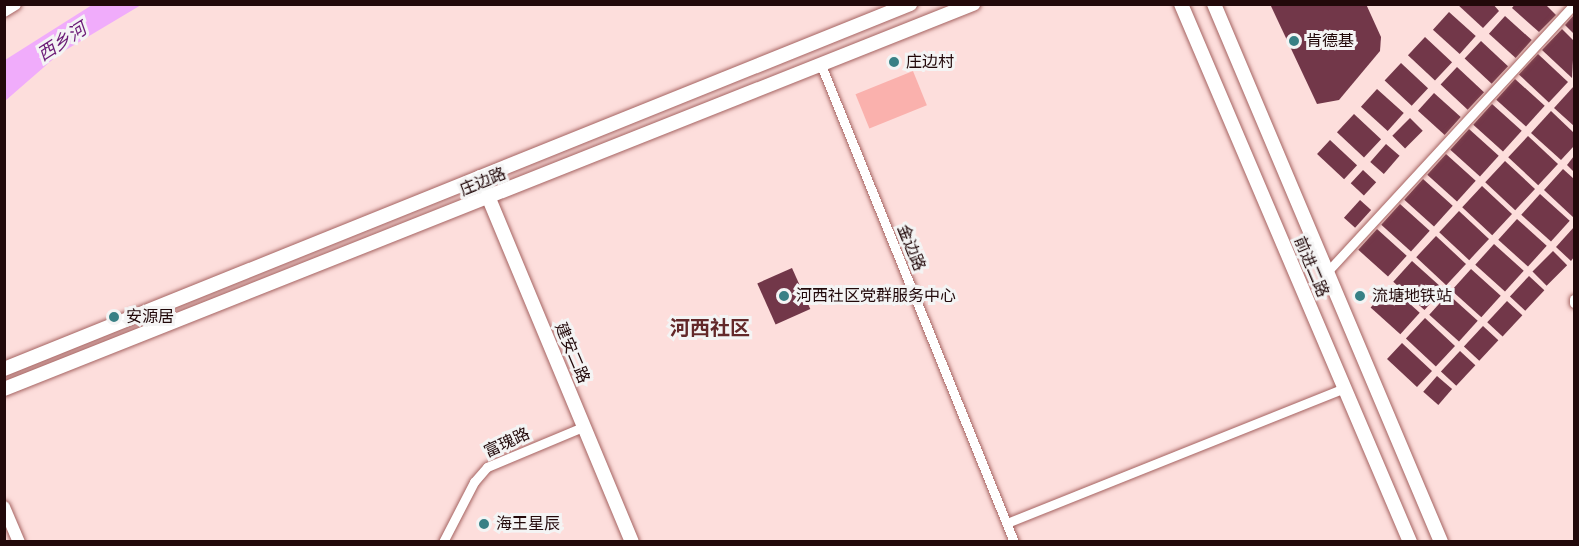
<!DOCTYPE html>
<meta charset="utf-8">
<style>
body{margin:0}
#map{position:relative;width:1579px;height:546px;overflow:hidden;background:#fddedc;font-family:Cabin,"Noto Sans SC",sans-serif}
div>[style]{position:absolute}
.green>*{inset:0;background:#fab1ad;transform-origin:0 0}
.water>*{inset:0;background:#f0acfb}
.building>*{inset:0;background:#723749;transform-origin:0 0}
.roads{filter:drop-shadow(0 0 2px #a56361) drop-shadow(0 0 2px #a56361)}
.minor>*{height:9px;margin:-4.5px;padding:0 4.5px;transform-origin:4.5px;border-radius:4.5px;background:#fff}
.tertiary>*{height:12px;margin:-6px;padding:0 6px;transform-origin:6px;border-radius:6px;background:#fff}
.secondary>*{height:14px;margin:-7px;padding:0 7px;transform-origin:7px;border-radius:7px;background:#fff}
.dots>*{width:16px;height:16px;translate:-50% -50%;box-sizing:border-box;border:3px solid #f4f4f4;border-radius:50%}
span{translate:-50% -50%;white-space:nowrap;text-align:center;line-height:1.15;-webkit-text-stroke:6px #f4f4f4;paint-order:stroke}
.poi-label{font-size:16px;color:#22090a}
.left{translate:0 -50%;text-align:left}
.street-label{font-size:16px;color:#22090a}
.water-label{font-size:18px;color:#6b1b77;font-style:italic}
.quarter-label{font-size:20px;color:#632829;font-weight:700}
.frame{position:absolute;inset:0;border:6px solid #22090a;pointer-events:none}
</style>
<div id="map">
<div class="green">
<i style="left:913px;top:71px;width:37px;height:62px;rotate:68deg"></i>
</div>
<div class="water">
<i style="clip-path:polygon(92px 5px,141px 5px,59px 54px,5px 101px,5px 60px)"></i>
</div>
<div class="building">
<i style="clip-path:polygon(1270px 4px,1366px 4px,1381px 37px,1380px 51px,1339px 100px,1317px 104px)"></i>
<i style="clip-path:polygon(1457px 4px,1493px 4px,1499px 11px,1483px 28px)"></i>
<i style="clip-path:polygon(1515px 4px,1545px 4px,1556px 15px,1539px 32px,1512px 8px)"></i>
<i style="left:1449px;top:12px;width:36px;height:24px;rotate:42deg"></i>
<i style="clip-path:polygon(1574px 15px,1574px 34px,1565px 25px)"></i>
<i style="left:1505px;top:16px;width:36px;height:24px;rotate:42deg"></i>
<i style="clip-path:polygon(1562px 29px,1574px 41px,1572px 78px,1542px 50px)"></i>
<i style="left:1425px;top:37px;width:37px;height:25px;rotate:43deg"></i>
<i style="left:1481px;top:41px;width:37px;height:24px;rotate:43deg"></i>
<i style="left:1538px;top:54px;width:41px;height:28px;rotate:43deg"></i>
<i style="left:1401px;top:63px;width:37px;height:24px;rotate:43deg"></i>
<i style="left:1457px;top:67px;width:37px;height:24px;rotate:43deg"></i>
<i style="left:1515px;top:79px;width:40px;height:28px;rotate:42deg"></i>
<i style="clip-path:polygon(1574px 86px,1574px 126px,1554px 108px)"></i>
<i style="left:1377px;top:89px;width:36px;height:24px;rotate:42deg"></i>
<i style="left:1434px;top:93px;width:36px;height:24px;rotate:42deg"></i>
<i style="left:1492px;top:104px;width:40px;height:28px;rotate:42deg"></i>
<i style="clip-path:polygon(1551px 111px,1574px 133px,1574px 146px,1561px 160px,1531px 133px)"></i>
<i style="left:1354px;top:114px;width:37px;height:25px;rotate:43deg"></i>
<i style="left:1410px;top:118px;width:18px;height:25px;rotate:45deg"></i>
<i style="left:1469px;top:129px;width:40px;height:28px;rotate:42deg"></i>
<i style="left:1528px;top:136px;width:41px;height:29px;rotate:43deg"></i>
<i style="left:1330px;top:140px;width:37px;height:19px;rotate:43deg"></i>
<i style="left:1386px;top:144px;width:18px;height:24px;rotate:41deg"></i>
<i style="left:1446px;top:154px;width:40px;height:28px;rotate:42deg"></i>
<i style="clip-path:polygon(1574px 156px,1574px 172px,1567px 165px)"></i>
<i style="left:1505px;top:161px;width:41px;height:29px;rotate:43deg"></i>
<i style="clip-path:polygon(1563px 169px,1574px 179px,1574px 218px,1544px 190px)"></i>
<i style="left:1363px;top:170px;width:18px;height:18px;rotate:43deg"></i>
<i style="left:1423px;top:179px;width:40px;height:28px;rotate:42deg"></i>
<i style="left:1482px;top:186px;width:41px;height:29px;rotate:43deg"></i>
<i style="left:1540px;top:194px;width:40px;height:28px;rotate:42deg"></i>
<i style="left:1360px;top:200px;width:15px;height:24px;rotate:42deg"></i>
<i style="left:1400px;top:204px;width:40px;height:28px;rotate:42deg"></i>
<i style="left:1459px;top:211px;width:41px;height:29px;rotate:43deg"></i>
<i style="left:1517px;top:219px;width:40px;height:28px;rotate:42deg"></i>
<i style="clip-path:polygon(1574px 227px,1574px 257px,1571px 261px,1556px 247px)"></i>
<i style="left:1377px;top:229px;width:40px;height:28px;rotate:42deg"></i>
<i style="left:1436px;top:236px;width:41px;height:29px;rotate:43deg"></i>
<i style="left:1494px;top:244px;width:40px;height:28px;rotate:42deg"></i>
<i style="left:1553px;top:251px;width:20px;height:29px;rotate:45deg"></i>
<i style="left:1412px;top:261px;width:42px;height:28px;rotate:42deg"></i>
<i style="left:792px;top:268px;width:45px;height:38px;rotate:66deg"></i>
<i style="left:1471px;top:269px;width:40px;height:29px;rotate:42deg"></i>
<i style="left:1529px;top:276px;width:21px;height:28px;rotate:43deg"></i>
<i style="left:1390px;top:286px;width:40px;height:29px;rotate:42deg"></i>
<i style="left:1448px;top:294px;width:40px;height:28px;rotate:42deg"></i>
<i style="left:1507px;top:301px;width:21px;height:29px;rotate:43deg"></i>
<i style="left:1425px;top:318px;width:41px;height:28px;rotate:43deg"></i>
<i style="left:1483px;top:326px;width:21px;height:28px;rotate:43deg"></i>
<i style="left:1402px;top:343px;width:41px;height:22px;rotate:43deg"></i>
<i style="left:1460px;top:351px;width:21px;height:28px;rotate:43deg"></i>
<i style="left:1437px;top:376px;width:20px;height:21px;rotate:41deg"></i>
</div>
<div class="roads">
<div class="minor">
<i style="left:821px;top:65px;width:515px;rotate:67.97deg"></i>
<i style="left:1327px;top:272px;width:364px;rotate:-47.3deg"></i>
<i style="left:1574px;top:299px;width:4px;rotate:90deg"></i>
<i style="left:1007px;top:523px;width:363px;rotate:-21.8deg"></i>
<i style="left:443px;top:542px;width:68px;rotate:-62.7deg"></i>
<i style="left:474px;top:482px;width:20px;rotate:-49deg"></i>
<i style="left:487px;top:467px;width:106px;rotate:-22.7deg"></i>
</div>
<div class="tertiary">
<i style="left:4px;top:11px;width:13px;rotate:-32deg"></i>
<i style="left:4px;top:507px;width:38px;rotate:67deg"></i>
</div>
<div class="secondary">
<i style="left:1181px;top:4px;width:585px;rotate:66.94deg"></i>
<i style="left:1214px;top:4px;width:584px;rotate:67.12deg"></i>
<i style="left:480px;top:177px;width:395px;rotate:67.4deg"></i>
<i style="left:4px;top:369px;width:977px;rotate:-21.94deg"></i>
<i style="left:4px;top:389px;width:1043px;rotate:-21.67deg"></i>
</div>
</div>
<div class="dots">
<i style="left:1294px;top:41px;background:#388085"></i>
<i style="left:894px;top:62px;background:#388085"></i>
<i style="left:784px;top:296px;background:#388085"></i>
<i style="left:1360px;top:296px;background:#388085"></i>
<i style="left:114px;top:317px;background:#388085"></i>
<i style="left:484px;top:524px;background:#388085"></i>
</div>
<div class="poi-label">
<span class="left" style="left:1306px;top:41px">肯德基</span>
<span class="left" style="left:906px;top:62px">庄边村</span>
<span class="left" style="left:796px;top:296px">河西社区党群服务中心</span>
<span class="left" style="left:1372px;top:296px">流塘地铁站</span>
<span class="left" style="left:126px;top:317px">安源居</span>
<span class="left" style="left:496px;top:524px">海王星辰</span>
</div>
<div class="street-label">
<span style="left:483px;top:182px;rotate:-22deg">庄边路</span>
<span style="left:911px;top:248px;rotate:68deg">金边路</span>
<span style="left:1311px;top:267px;rotate:67deg">前进二路</span>
<span style="left:572px;top:353px;rotate:67deg">建安二路</span>
<span style="left:507px;top:443px;rotate:-25deg">富瑰路</span>
</div>
<div class="water-label">
<span style="left:62px;top:42px;rotate:-33deg">西乡河</span>
</div>
<div class="quarter-label">
<span style="left:710px;top:328px">河西社区</span>
</div>
<div class="frame"></div>
</div>
